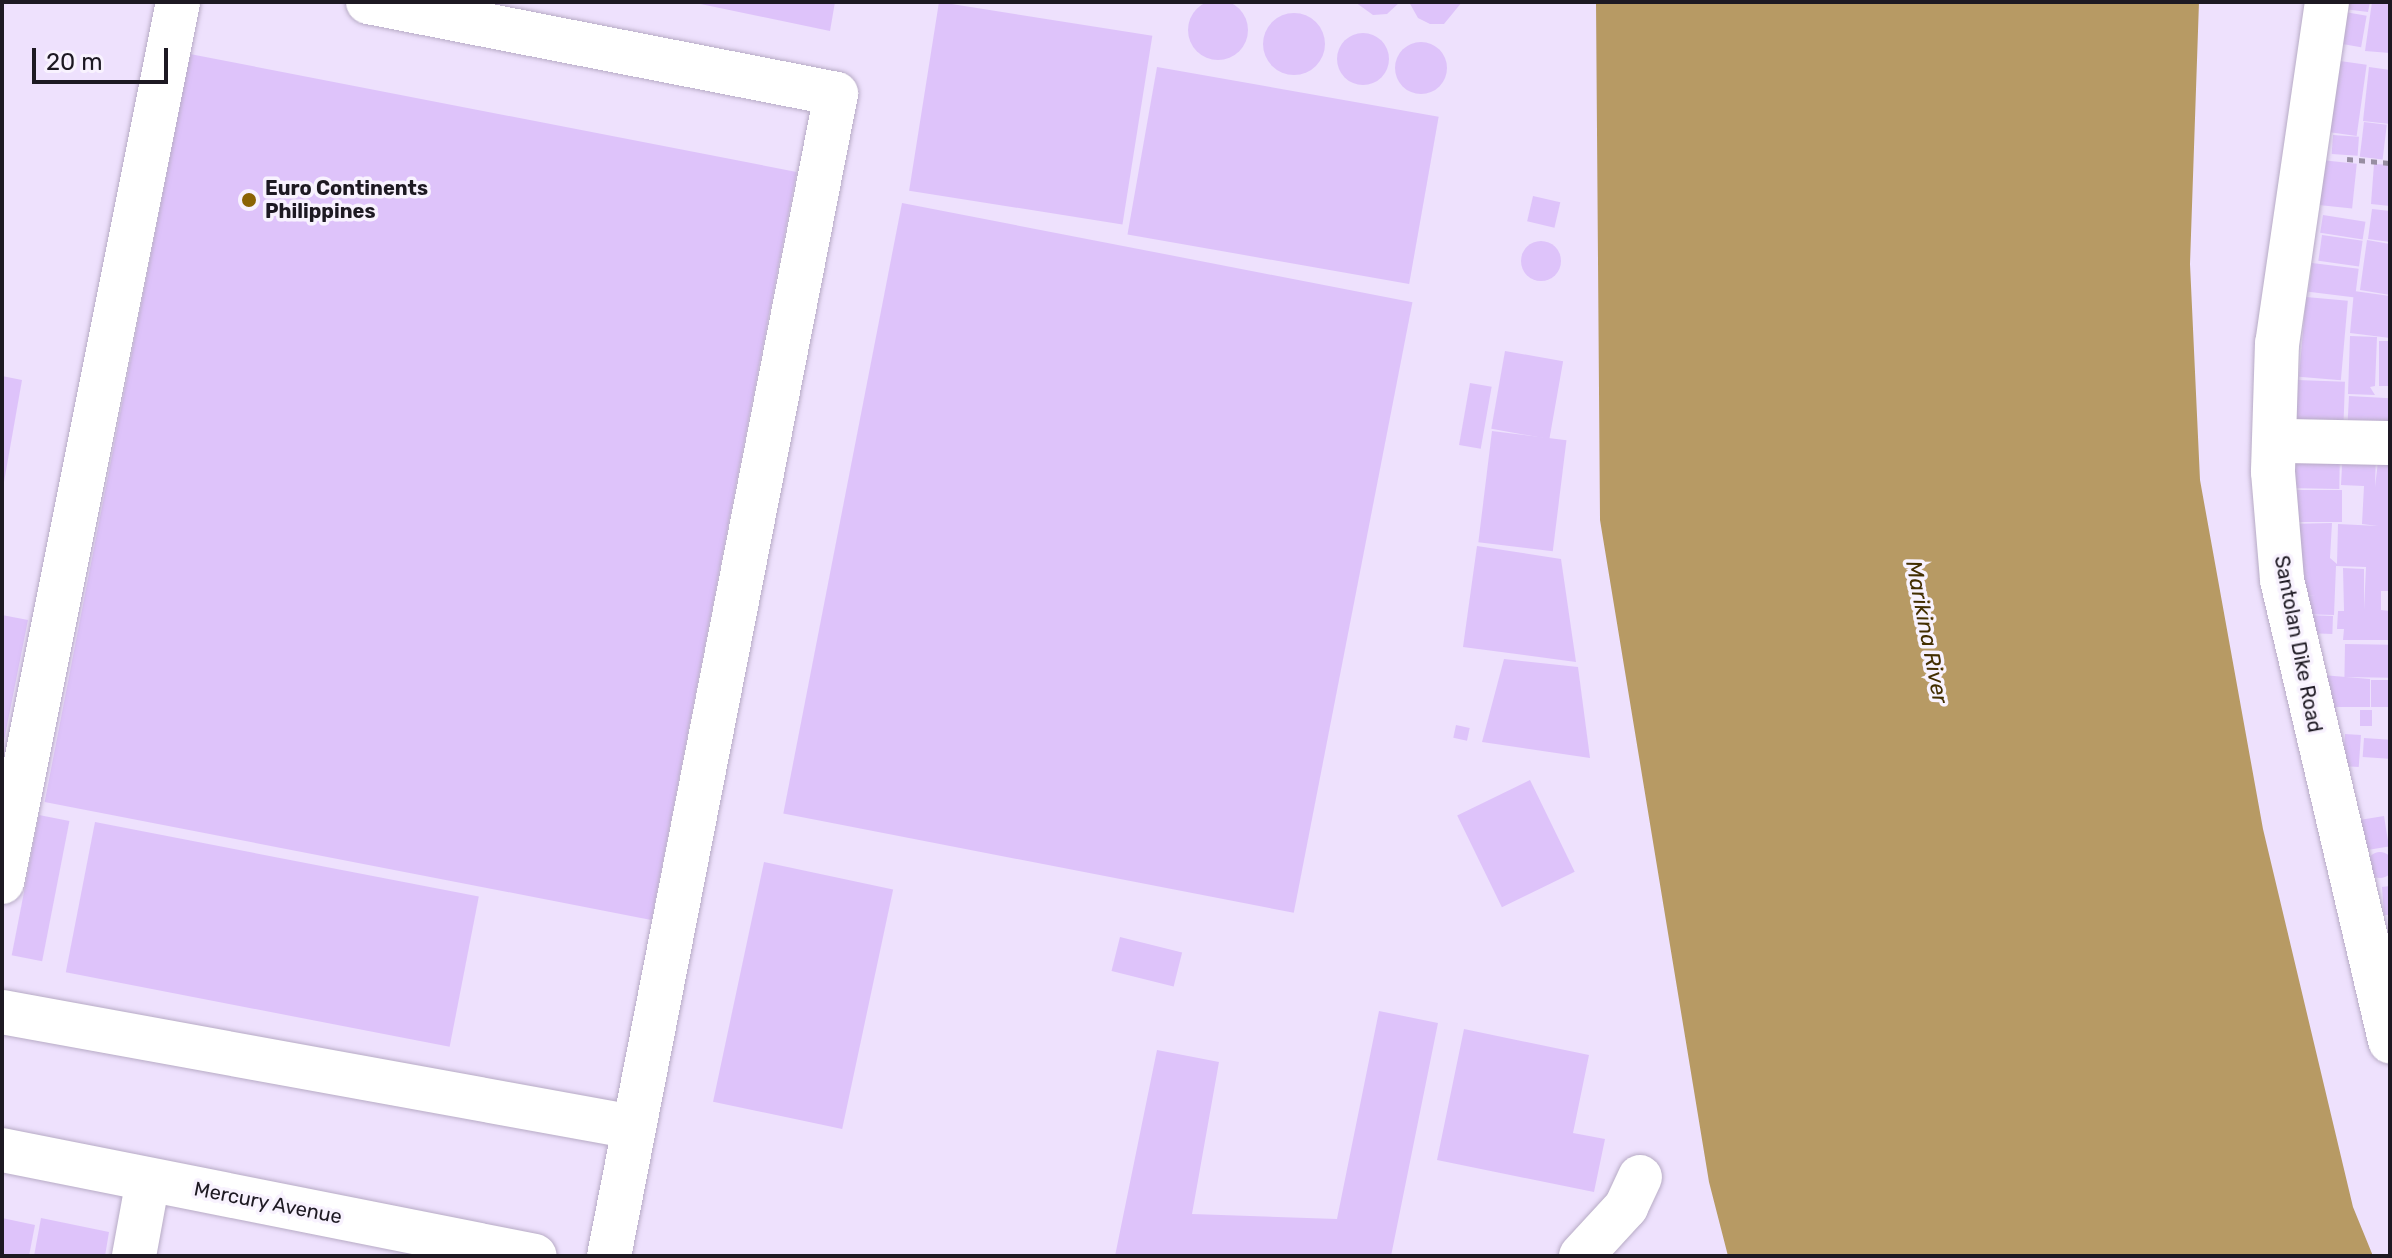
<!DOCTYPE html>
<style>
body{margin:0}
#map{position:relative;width:2392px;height:1258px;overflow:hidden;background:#eee1fd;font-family:Rubik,sans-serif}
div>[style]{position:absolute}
.water>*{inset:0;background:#b79a64}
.building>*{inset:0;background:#dec3fa;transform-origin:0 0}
.round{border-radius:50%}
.path>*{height:5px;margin-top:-2.5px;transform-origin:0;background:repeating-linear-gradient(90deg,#988ea3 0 6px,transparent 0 12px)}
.roads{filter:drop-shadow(0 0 2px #b7abc5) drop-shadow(0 0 2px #b7abc5)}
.minor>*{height:44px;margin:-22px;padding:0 22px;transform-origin:22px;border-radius:22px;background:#fff}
.dots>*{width:22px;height:22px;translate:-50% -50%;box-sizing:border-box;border:4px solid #f8f2fe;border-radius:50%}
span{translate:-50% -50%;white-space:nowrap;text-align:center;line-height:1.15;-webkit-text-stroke:7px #f8f2fe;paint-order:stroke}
.poi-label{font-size:20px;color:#1d1922;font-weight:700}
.left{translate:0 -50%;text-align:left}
.street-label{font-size:20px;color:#1d1922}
.water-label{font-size:22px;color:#422e00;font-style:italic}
.frame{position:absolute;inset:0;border:4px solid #1d1922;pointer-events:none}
.scale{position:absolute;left:32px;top:48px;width:136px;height:36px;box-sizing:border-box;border:4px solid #1d1922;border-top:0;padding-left:10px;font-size:24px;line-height:28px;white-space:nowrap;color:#1d1922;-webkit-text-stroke:6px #f8f2fe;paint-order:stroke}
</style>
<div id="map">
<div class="water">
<i style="clip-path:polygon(1596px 2px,2199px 2px,2190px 264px,2200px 480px,2263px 829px,2353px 1207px,2373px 1256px,1728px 1256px,1709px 1182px,1600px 520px)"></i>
</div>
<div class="building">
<i class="round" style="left:1188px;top:0;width:60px;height:60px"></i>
<i style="clip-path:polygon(691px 2px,835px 2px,830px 31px)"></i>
<i style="left:939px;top:2px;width:216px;height:191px;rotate:9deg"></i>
<i style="clip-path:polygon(1355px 2px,1400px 2px,1387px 14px,1373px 15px)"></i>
<i style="clip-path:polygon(1409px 2px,1462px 2px,1444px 24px,1430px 24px,1418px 18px)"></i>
<i style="clip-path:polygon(2345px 2px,2370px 2px,2368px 12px,2344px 9px)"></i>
<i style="clip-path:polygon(2372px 2px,2390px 2px,2390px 53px,2365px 51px)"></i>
<i style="left:2345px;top:12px;width:22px;height:32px;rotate:10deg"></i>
<i class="round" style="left:1263px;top:13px;width:62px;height:62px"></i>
<i class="round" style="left:1337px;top:33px;width:52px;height:52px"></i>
<i class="round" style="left:1395px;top:42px;width:52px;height:52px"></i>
<i style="left:190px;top:54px;width:618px;height:762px;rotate:11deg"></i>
<i style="left:2333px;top:60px;width:34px;height:72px;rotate:8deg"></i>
<i style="left:1157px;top:67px;width:286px;height:170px;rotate:10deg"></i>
<i style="clip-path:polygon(2369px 67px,2390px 70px,2390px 124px,2363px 121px)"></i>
<i style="left:2364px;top:122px;width:23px;height:35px;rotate:7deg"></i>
<i style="left:2333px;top:135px;width:26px;height:19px;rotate:4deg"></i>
<i style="left:2321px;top:160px;width:36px;height:45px;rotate:6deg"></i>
<i style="clip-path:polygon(2374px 164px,2390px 165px,2390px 206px,2371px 204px)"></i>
<i style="left:1533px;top:196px;width:28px;height:26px;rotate:13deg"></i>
<i style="left:902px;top:203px;width:520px;height:622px;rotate:11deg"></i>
<i style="clip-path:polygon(2372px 209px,2390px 211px,2390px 242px,2368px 239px)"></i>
<i style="left:2323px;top:215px;width:43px;height:18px;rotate:9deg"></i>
<i style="left:2322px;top:235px;width:41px;height:26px;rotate:8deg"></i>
<i style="clip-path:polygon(2367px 240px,2390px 244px,2390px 295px,2360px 290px)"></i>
<i class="round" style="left:1521px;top:241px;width:40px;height:40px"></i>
<i style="left:2312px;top:263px;width:47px;height:29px;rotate:7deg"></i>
<i style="clip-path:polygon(2354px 291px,2390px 296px,2390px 338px,2350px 333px)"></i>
<i style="left:2306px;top:297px;width:42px;height:80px;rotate:5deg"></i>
<i style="clip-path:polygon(2350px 336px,2377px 337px,2375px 386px,2370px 387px,2375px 395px,2348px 394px)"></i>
<i style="left:2379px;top:341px;width:11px;height:45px"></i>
<i style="left:1505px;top:351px;width:59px;height:79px;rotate:10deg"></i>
<i style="clip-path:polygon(2px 376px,22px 380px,4px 482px,2px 482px)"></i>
<i style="left:2297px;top:380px;width:48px;height:59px;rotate:2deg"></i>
<i style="left:1470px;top:383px;width:22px;height:63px;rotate:10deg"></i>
<i style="left:2349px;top:396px;width:41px;height:40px;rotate:3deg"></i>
<i style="left:1492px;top:431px;width:75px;height:112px;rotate:7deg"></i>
<i style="left:2289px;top:447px;width:51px;height:41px;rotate:1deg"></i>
<i style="clip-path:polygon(2343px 448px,2376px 450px,2375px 487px,2379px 453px,2390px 454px,2390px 591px,2381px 591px,2381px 610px,2390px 611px,2390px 640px,2343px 640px,2344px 629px,2337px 629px,2338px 611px,2344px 611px,2343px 568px,2364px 569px,2364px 610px,2366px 567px,2336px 566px,2334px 615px,2300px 614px,2299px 596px,2316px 596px,2296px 595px,2290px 524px,2332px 523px,2330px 558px,2337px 564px,2338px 524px,2378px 526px,2362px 524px,2364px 486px,2341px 485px)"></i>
<i style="left:2290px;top:490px;width:52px;height:32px"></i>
<i style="clip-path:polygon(1477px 546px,1561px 559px,1576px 662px,1463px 647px)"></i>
<i style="clip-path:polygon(2px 615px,28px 620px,3px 746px,2px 746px)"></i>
<i style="left:2306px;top:615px;width:27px;height:18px;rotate:2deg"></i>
<i style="left:2345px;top:644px;width:45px;height:33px;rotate:1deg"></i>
<i style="clip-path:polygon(1504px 659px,1578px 667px,1590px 758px,1482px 742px)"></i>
<i style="clip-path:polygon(2322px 675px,2370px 679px,2370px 707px,2336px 707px,2337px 722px)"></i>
<i style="left:2371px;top:680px;width:19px;height:27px"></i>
<i style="left:2360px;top:710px;width:12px;height:16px"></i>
<i style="left:1456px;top:725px;width:14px;height:13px;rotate:12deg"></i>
<i style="left:2345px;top:734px;width:16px;height:32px;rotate:4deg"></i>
<i style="left:2364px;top:738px;width:26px;height:19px;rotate:4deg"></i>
<i style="left:1530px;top:780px;width:102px;height:81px;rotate:64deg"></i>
<i style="left:39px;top:815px;width:31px;height:143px;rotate:11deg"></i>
<i style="left:2384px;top:816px;width:31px;height:28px;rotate:81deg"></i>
<i style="left:95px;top:822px;width:391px;height:153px;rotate:11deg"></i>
<i class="round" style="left:2367px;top:852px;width:26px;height:26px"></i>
<i style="left:764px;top:862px;width:132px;height:245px;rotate:12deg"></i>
<i style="clip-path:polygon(2390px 886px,2390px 915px,2384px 915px,2382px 887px)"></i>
<i style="left:1120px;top:937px;width:64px;height:35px;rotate:14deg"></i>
<i style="clip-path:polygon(1379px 1011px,1438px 1023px,1391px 1256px,1115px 1256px,1157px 1050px,1219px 1062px,1192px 1214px,1337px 1219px)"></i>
<i style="clip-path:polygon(1464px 1029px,1589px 1055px,1573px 1133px,1605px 1139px,1594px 1192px,1437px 1160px)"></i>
<i style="clip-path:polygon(2px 1218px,35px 1225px,29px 1256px,2px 1256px)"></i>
<i style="clip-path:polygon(41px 1218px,109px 1232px,105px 1256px,34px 1256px)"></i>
</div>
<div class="path">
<i style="left:2347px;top:159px;width:43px;rotate:5.3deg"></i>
</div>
<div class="roads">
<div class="minor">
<i style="left:368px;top:2px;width:477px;rotate:11.1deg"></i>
<i style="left:836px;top:94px;width:1184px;rotate:101.05deg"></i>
<i style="left:2327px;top:2px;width:345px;rotate:98.3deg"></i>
<i style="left:2277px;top:343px;width:129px;rotate:91.8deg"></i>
<i style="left:2273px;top:472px;width:108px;rotate:85.2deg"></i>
<i style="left:2282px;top:580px;width:474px;rotate:76.8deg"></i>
<i style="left:2285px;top:441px;width:105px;rotate:1.1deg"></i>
<i style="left:2px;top:882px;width:897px;rotate:-78.69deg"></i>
<i style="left:2px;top:1012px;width:641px;rotate:10.33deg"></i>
<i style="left:2px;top:1150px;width:543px;rotate:11.25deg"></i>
<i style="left:134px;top:1256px;width:77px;rotate:-79.6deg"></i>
<i style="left:1581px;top:1256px;width:67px;rotate:-47.4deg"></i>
<i style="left:1626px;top:1207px;width:33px;rotate:-65deg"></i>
</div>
</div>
<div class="dots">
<i style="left:249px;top:200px;background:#8b6404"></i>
</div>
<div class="poi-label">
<span class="left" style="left:265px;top:200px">Euro Continents<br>Philippines</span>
</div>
<div class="street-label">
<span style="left:2298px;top:644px;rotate:79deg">Santolan Dike Road</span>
<span style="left:268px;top:1203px;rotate:11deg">Mercury Avenue</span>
</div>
<div class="water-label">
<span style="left:1927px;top:632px;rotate:79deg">Marikina River</span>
</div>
<div class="frame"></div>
<div class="scale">20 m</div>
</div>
